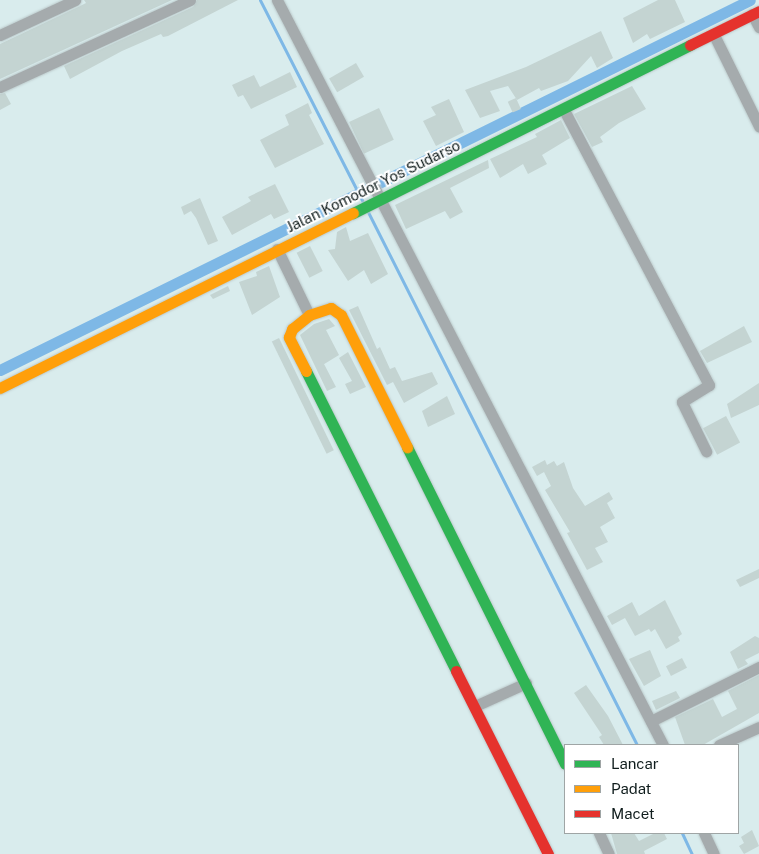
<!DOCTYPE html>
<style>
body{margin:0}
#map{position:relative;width:759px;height:854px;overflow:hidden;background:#d9eced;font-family:"Public Sans",sans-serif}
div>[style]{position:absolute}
.stream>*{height:3px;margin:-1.5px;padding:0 1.5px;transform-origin:1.5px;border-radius:1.5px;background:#7eb8e6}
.canal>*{height:11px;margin:-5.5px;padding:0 5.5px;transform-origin:5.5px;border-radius:5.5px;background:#7eb8e6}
.building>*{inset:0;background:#c4d4d2;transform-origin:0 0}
.roads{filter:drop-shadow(0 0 1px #bbc9ca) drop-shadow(0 0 1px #bbc9ca)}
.street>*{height:11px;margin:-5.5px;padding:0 5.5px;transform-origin:5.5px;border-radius:5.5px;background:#a5abad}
.fast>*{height:11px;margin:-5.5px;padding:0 5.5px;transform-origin:5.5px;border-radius:5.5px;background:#30b455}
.slow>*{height:11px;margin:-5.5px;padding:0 5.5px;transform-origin:5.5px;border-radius:5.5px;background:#ff9f0a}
.jam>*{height:11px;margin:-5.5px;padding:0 5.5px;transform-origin:5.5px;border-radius:5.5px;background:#e5322d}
span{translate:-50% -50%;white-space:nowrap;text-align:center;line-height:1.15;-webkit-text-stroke:4px #fff;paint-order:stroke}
.street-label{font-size:15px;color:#101d1d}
.legend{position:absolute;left:564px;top:744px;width:175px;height:90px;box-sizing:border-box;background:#fff;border:1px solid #9fa5a5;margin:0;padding:6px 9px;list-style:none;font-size:15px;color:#101d1d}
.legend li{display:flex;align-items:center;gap:10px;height:25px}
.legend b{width:25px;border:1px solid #9fa5a5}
</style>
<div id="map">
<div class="stream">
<i style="left:260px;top:0;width:227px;rotate:63deg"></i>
<i style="left:367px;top:210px;width:599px;rotate:63.22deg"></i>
<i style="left:682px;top:833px;width:23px;rotate:65deg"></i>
</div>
<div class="canal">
<i style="left:0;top:370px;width:836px;rotate:-26.26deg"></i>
</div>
<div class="building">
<i style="clip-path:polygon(84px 0,172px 0,0 79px,0 44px,78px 7px,86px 3px)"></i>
<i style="clip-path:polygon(197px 0,238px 0,168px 36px,163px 37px,161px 34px,122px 51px,70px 79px,64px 66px,193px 7px)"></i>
<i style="clip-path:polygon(658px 0,675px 0,685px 22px,650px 39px,647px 34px,633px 43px,623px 18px)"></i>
<i style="clip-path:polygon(601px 31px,613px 58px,597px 68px,591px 56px,568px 81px,541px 91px,539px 88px,517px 100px,508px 86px,490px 91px,500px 111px,480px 118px,465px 90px,526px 67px)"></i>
<i style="left:356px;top:63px;width:16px;height:31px;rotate:60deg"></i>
<i style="clip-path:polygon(290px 72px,297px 87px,251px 109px,243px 95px,238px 97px,232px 85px,254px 75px,260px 87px)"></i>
<i style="clip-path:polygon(632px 86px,646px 109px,619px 123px,600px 137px,603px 142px,592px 147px,574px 114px)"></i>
<i style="clip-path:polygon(5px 93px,11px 104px,0 110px,0 94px)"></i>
<i style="left:516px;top:98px;width:12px;height:9px;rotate:66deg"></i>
<i style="clip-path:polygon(449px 99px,464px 132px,436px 146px,423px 121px,436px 115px,431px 107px)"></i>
<i style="clip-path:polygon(308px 103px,312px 113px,309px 115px,324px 144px,275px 168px,260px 140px,289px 125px,285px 115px)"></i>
<i style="left:379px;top:108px;width:35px;height:33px;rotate:65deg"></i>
<i style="clip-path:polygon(561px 120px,570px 138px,542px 155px,547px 164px,528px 174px,523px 164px,500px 178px,490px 159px,537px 137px,535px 134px)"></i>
<i style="clip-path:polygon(488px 160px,489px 168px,450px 188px,463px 212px,450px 219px,445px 211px,406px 229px,395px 205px)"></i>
<i style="clip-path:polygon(275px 184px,289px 212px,274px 219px,271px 214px,232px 235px,222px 217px,251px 201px,248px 197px)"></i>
<i style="clip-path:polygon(200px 198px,218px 241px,208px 245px,196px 218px,191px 211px,184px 215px,181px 207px)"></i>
<i style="clip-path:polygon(346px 227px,350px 241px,368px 233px,388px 274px,371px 284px,364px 270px,348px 281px,328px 250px,335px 249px,337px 232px)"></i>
<i style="left:310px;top:246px;width:28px;height:15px;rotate:63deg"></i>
<i style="clip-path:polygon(269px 266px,280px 297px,252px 315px,239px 282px,257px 276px,256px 272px)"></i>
<i style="clip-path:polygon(228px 286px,230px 291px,213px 299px,210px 295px)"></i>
<i style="clip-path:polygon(358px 306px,377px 349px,380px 347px,390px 369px,395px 367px,402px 381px,432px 372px,438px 384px,404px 403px,393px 382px,387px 385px,349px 310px)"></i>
<i style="clip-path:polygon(329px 319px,335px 326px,326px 330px,339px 355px,321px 366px,324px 364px,336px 387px,327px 391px,300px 335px,314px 324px)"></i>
<i style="clip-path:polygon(744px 326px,752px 342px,707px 363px,700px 351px)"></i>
<i style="left:279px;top:338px;width:125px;height:8px;rotate:64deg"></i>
<i style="clip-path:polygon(348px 352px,366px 387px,350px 394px,345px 384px,352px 381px,339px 358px)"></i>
<i style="clip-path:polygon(759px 383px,759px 405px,731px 418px,727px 404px)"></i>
<i style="clip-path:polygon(447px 396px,455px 414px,428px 427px,422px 411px)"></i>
<i style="left:726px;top:416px;width:30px;height:26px;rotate:62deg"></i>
<i style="clip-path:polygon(545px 460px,547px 465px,554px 461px,557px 466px,564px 462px,573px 488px,585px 506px,609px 492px,613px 499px,607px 503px,615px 518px,600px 527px,608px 542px,595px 548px,603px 562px,587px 570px,567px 533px,570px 532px,545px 490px,551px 486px,544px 472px,537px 476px,532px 467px)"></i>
<i style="clip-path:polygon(759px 569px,759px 578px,740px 587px,736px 580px)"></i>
<i style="clip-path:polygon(665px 600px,682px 634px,678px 637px,680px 641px,666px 649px,655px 629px,651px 632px,649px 629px,635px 636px,625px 618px,612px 625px,607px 616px,632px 602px,639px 616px)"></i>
<i style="clip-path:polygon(755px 636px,759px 638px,759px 653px,745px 660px,748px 664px,738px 669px,730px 652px)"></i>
<i style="clip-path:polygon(650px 650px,661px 676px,644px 686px,629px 659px)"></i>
<i style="left:682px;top:658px;width:11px;height:18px;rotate:63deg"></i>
<i style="clip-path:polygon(759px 675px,759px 713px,703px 745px,685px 745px,675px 717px,713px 699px,722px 717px,737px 709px,728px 691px)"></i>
<i style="clip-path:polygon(586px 685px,608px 716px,623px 745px,604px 745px,599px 737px,602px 735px,574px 693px)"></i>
<i style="clip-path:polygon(676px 691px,680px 698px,656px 710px,652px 701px)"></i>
<i style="clip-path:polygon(752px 830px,759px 846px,744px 854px,739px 846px,744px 843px,741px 837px)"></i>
<i style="clip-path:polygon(611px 833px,634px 833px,639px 841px,655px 833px,664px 833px,667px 839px,644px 851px,645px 854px,617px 854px)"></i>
</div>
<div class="roads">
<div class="street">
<i style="left:277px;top:0;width:839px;rotate:62.61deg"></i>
<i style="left:752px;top:14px;width:15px;rotate:62deg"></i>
<i style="left:0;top:35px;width:83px;rotate:-25deg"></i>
<i style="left:714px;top:35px;width:102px;rotate:63.7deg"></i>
<i style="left:0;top:87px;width:209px;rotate:-24.6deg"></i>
<i style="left:564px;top:110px;width:311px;rotate:62.2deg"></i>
<i style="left:709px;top:385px;width:32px;rotate:148deg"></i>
<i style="left:682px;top:402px;width:55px;rotate:63.9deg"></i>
<i style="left:277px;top:249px;width:73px;rotate:64.1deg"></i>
<i style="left:475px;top:706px;width:56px;rotate:-24.3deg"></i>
<i style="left:651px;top:721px;width:121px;rotate:-26.6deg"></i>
<i style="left:719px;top:745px;width:44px;rotate:-24.2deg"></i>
<i style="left:599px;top:833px;width:23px;rotate:65deg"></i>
<i style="left:704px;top:833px;width:23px;rotate:65deg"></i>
</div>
<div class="fast">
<i style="left:353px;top:213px;width:377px;rotate:-26.5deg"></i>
<i style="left:306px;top:371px;width:335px;rotate:63.4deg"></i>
<i style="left:407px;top:447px;width:354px;rotate:63.5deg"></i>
</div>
<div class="slow">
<i style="left:306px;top:371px;width:38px;rotate:-117deg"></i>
<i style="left:289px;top:337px;width:9px;rotate:-69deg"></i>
<i style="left:292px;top:329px;width:22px;rotate:-39deg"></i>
<i style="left:309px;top:315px;width:23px;rotate:-18deg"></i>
<i style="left:331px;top:308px;width:12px;rotate:35deg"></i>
<i style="left:341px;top:315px;width:148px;rotate:63.4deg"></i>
<i style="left:0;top:388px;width:394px;rotate:-26.4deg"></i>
</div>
<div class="jam">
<i style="left:690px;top:45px;width:77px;rotate:-26.2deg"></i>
<i style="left:456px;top:671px;width:205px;rotate:63.3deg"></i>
</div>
</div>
<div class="street-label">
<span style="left:373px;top:186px;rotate:-26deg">Jalan Komodor Yos Sudarso</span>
</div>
<ul class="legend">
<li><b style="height:6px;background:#30b455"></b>Lancar</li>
<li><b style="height:6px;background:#ff9f0a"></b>Padat</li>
<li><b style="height:6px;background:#e5322d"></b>Macet</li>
</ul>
</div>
